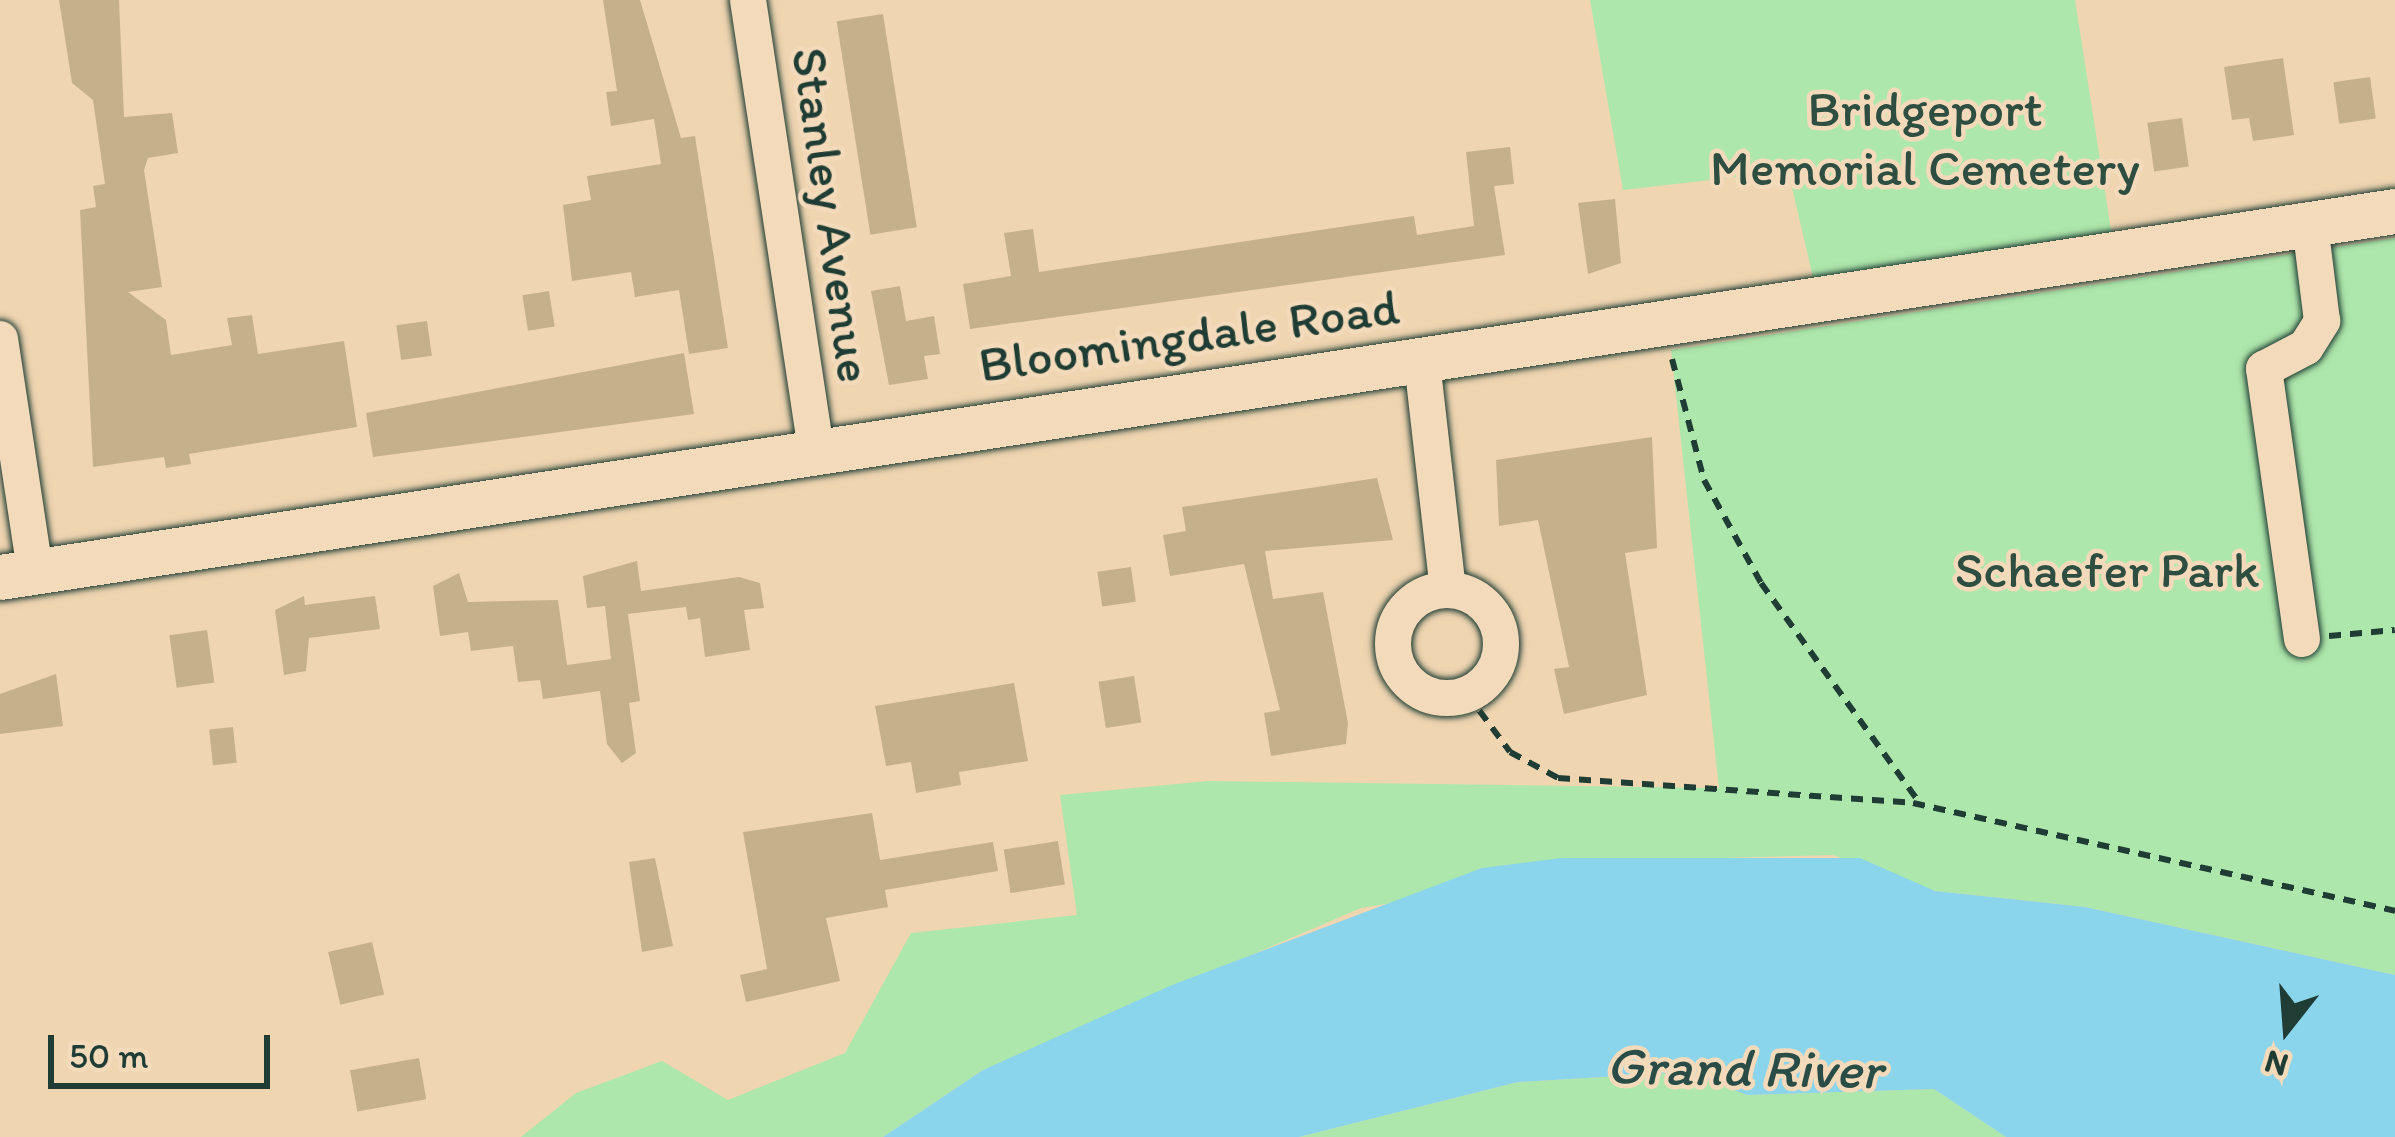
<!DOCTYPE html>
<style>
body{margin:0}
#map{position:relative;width:2395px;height:1137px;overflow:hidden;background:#f0d5b1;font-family:Itim,sans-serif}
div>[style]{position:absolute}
.green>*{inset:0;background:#aee7ab}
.water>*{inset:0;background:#8ad5eb}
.building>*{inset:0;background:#c5b189;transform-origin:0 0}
.path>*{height:6px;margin-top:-3px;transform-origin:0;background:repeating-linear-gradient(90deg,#1f3d34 0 12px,transparent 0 21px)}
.roads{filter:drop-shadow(0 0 3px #1f3d34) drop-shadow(0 0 3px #1f3d34)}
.minor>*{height:36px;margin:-18px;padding:0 18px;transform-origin:18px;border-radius:18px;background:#f3daba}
.minor>.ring{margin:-18px;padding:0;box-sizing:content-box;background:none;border:36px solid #f3daba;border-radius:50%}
.major>*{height:45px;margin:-22.5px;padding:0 22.5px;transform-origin:22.5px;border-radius:22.5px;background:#f3daba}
span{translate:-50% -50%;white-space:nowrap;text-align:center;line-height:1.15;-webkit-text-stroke:9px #f3daba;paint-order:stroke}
.park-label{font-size:51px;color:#2d4e40}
.street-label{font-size:51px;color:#1f3d34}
.water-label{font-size:54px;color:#2a4c46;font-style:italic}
.north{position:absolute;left:2227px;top:969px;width:120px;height:120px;-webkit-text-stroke:9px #f3daba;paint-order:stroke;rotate:197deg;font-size:33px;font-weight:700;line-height:48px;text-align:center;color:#1f3d34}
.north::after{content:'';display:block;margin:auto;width:42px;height:54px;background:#1f3d34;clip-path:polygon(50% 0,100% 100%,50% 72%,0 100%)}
.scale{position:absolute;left:48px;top:1035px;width:222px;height:54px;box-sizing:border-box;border:6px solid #1f3d34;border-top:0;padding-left:15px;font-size:36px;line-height:42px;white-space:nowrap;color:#1f3d34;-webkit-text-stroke:9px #f3daba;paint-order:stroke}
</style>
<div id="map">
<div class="green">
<i style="clip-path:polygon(1590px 0,2075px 0,2114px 249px,1817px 294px,1788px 171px,1623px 190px)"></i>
<i style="clip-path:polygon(2395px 238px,2395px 975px,2085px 907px,1935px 891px,1833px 855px,1646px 860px,1361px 908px,983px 1070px,883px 1137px,521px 1137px,576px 1093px,662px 1061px,728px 1100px,845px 1053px,911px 933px,1077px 915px,1060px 795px,1208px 781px,1719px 788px,1671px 350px)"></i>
<i style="clip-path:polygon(1687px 1072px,1747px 1095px,1934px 1089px,2006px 1137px,1299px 1137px,1518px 1082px)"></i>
</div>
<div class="water">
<i style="clip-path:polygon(1561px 858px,1860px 858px,1935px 891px,2085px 907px,2395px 975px,2395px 1137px,2006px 1137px,1934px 1089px,1747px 1095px,1687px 1072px,1518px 1082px,1299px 1137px,883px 1137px,983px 1070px,1172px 985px,1482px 868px)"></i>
</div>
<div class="building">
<i style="clip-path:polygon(59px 0,119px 0,124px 117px,172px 113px,178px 153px,148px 158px,144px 170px,162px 287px,128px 292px,166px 320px,171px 355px,232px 345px,227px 318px,252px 315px,258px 354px,344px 341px,357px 427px,189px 454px,191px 464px,166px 468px,164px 457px,93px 467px,80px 210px,96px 207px,93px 186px,105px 184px,93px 100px,72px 83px)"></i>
<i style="clip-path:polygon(603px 0,640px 0,681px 138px,695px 136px,728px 348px,689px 354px,679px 290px,635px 297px,631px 272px,572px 281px,563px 205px,591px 200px,587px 176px,661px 164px,654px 119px,611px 126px,606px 92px,617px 91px)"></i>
<i style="left:883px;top:14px;width:216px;height:47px;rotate:81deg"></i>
<i style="clip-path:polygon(2283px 58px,2294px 135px,2253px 141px,2249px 118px,2232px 120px,2224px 67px)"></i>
<i style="left:2370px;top:77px;width:42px;height:37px;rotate:82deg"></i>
<i style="left:2182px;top:118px;width:49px;height:35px;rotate:82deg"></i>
<i style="clip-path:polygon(1510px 147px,1514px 184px,1494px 186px,1505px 255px,970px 329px,963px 284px,1011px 276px,1004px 233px,1033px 229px,1039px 272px,1414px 216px,1417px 235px,1474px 226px,1466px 152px)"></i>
<i style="clip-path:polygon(1615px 199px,1621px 263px,1588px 274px,1578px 203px)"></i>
<i style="clip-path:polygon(900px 286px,906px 321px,934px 316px,940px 354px,924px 356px,928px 379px,889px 385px,871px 291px)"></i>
<i style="left:549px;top:291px;width:36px;height:27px;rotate:81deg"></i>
<i style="left:427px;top:321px;width:35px;height:31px;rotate:82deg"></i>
<i style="clip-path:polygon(684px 353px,694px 414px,373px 457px,366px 413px)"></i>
<i style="clip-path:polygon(1652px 437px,1657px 548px,1625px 553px,1647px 695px,1564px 714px,1554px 669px,1569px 667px,1538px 520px,1499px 526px,1496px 460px)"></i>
<i style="clip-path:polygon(1377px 478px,1393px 540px,1265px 551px,1273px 599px,1323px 592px,1348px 723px,1346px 744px,1271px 756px,1264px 713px,1280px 710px,1244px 564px,1170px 576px,1163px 535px,1186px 531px,1182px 507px)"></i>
<i style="clip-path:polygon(637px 561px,641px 591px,739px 577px,760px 583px,764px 608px,744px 610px,750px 650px,705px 657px,700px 618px,688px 620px,686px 607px,628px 614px,640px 701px,629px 703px,636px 753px,622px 763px,607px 744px,600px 691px,543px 699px,540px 680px,518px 682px,513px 646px,471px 651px,468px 632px,440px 636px,433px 586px,459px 573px,468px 602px,558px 600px,567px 665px,611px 659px,605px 606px,587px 608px,583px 576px)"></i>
<i style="left:1131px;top:567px;width:35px;height:34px;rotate:82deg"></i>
<i style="clip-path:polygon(304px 596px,305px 605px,375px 596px,380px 629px,309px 638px,306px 671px,284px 675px,275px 610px)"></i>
<i style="left:207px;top:630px;width:53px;height:38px;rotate:82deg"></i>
<i style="clip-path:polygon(56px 674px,63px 726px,0 734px,0 694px)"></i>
<i style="left:1134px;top:676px;width:47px;height:36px;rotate:81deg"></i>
<i style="clip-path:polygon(1014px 683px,1028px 761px,959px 772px,961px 785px,916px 793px,911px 762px,886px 766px,875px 706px)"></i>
<i style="left:233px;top:727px;width:36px;height:24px;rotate:84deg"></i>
<i style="clip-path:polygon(872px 813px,880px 860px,993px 842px,998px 871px,885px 890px,888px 907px,826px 918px,840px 981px,746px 1002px,740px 975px,767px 969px,743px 832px)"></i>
<i style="left:1058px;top:841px;width:44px;height:55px;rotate:81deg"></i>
<i style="clip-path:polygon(655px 858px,673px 946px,642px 952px,629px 862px)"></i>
<i style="left:372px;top:942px;width:54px;height:45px;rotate:77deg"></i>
<i style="left:419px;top:1058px;width:42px;height:70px;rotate:80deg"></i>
</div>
<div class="path">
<i style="left:1672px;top:359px;width:125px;rotate:75.2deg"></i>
<i style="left:1704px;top:480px;width:118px;rotate:61deg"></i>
<i style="left:1761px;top:583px;width:270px;rotate:54.2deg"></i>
<i style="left:2329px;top:636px;width:66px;rotate:-5.2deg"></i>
<i style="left:1467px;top:694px;width:72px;rotate:53.4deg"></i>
<i style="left:1510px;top:752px;width:55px;rotate:28.4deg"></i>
<i style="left:1558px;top:778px;width:356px;rotate:4deg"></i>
<i style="left:1913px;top:803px;width:494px;rotate:12.6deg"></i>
</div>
<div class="roads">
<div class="minor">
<i style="left:748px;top:0;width:450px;rotate:81.4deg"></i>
<i style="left:0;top:339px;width:235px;rotate:81.4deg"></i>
<i style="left:1422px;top:362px;width:229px;rotate:83.5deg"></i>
<i class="ring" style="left:1393px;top:590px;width:72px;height:72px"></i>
<i style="left:2302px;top:639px;width:273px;rotate:-98deg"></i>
<i style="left:2264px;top:369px;width:47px;rotate:-27.6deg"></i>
<i style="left:2306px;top:347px;width:31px;rotate:-58deg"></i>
<i style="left:2322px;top:321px;width:98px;rotate:-97.1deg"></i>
</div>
<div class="major">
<i style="left:0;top:577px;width:2423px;rotate:-8.69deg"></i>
</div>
</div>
<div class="park-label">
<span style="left:1925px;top:139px">Bridgeport<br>Memorial Cemetery</span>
<span style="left:2107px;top:570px">Schaefer Park</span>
</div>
<div class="street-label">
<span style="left:832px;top:215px;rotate:82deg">Stanley Avenue</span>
<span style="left:1189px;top:336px;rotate:-8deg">Bloomingdale Road</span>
</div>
<div class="water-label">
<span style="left:1744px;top:1068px;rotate:1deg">Grand River</span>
</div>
<div class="north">N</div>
<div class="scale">50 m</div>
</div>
